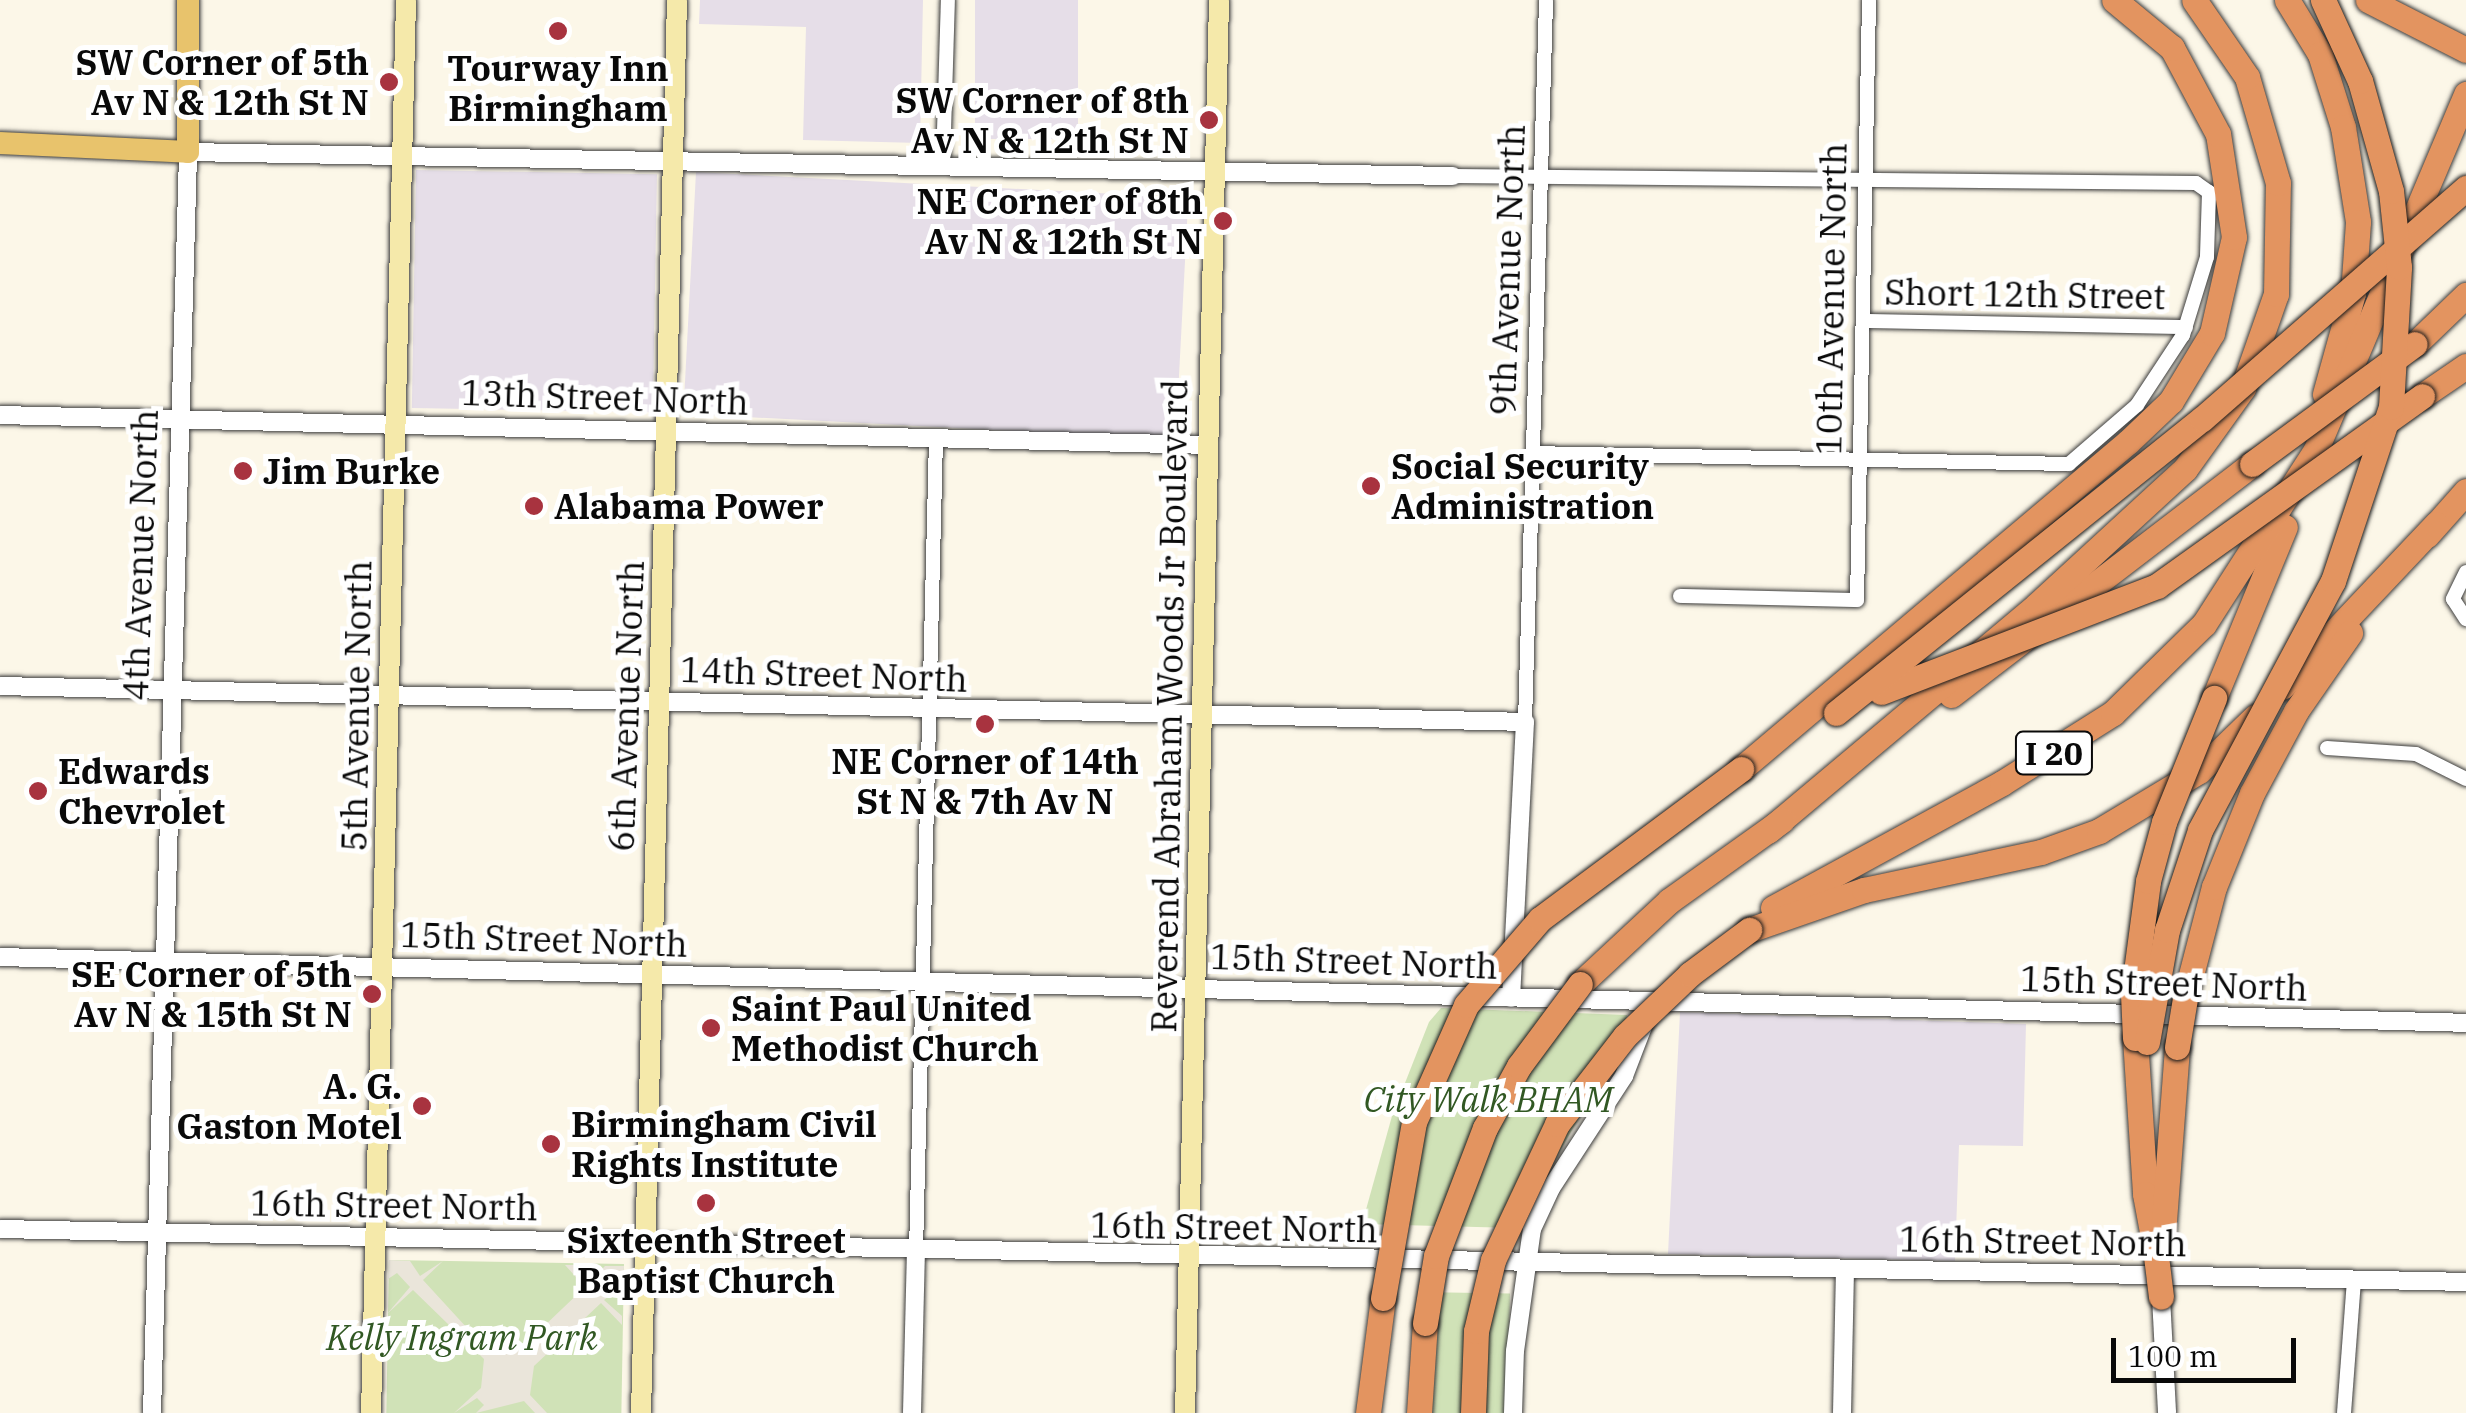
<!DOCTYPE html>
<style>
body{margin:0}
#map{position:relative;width:2466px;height:1413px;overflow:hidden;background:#fcf7e8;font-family:"IBM Plex Serif",serif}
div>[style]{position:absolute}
.industrial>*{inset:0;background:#e6dee8;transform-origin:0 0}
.green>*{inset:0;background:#d0e2b7;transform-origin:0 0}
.plaza>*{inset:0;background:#eae5da}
.roads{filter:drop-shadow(0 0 2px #3c3c3c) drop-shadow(0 0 2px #3c3c3c)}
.minor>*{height:14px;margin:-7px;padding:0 7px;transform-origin:7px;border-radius:7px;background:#fff}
.tertiary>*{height:18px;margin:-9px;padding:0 9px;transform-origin:9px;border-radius:9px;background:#fff}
.secondary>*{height:20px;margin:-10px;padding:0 10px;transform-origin:10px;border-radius:10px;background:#f5e9aa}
.primary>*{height:22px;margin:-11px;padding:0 11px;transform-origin:11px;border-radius:11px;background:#e8c36c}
.motorway>*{height:25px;margin:-12.5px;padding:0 12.5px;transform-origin:12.5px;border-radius:12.5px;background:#e39460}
.bridges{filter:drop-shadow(0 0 2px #1a1a1a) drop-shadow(0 0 2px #1a1a1a)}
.motorway-bridge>*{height:25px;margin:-12.5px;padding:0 12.5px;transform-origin:12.5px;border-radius:12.5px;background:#e39460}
.dots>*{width:28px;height:28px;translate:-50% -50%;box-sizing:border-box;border:5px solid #fff;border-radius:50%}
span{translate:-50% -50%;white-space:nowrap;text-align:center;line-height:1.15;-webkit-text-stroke:10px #fff;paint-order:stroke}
.shield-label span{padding:2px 8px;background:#fff;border:2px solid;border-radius:8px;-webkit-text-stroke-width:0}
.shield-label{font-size:32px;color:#090909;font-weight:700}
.poi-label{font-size:35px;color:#090909;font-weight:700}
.right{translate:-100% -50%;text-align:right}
.left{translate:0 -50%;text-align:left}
.street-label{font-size:35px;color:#090909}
.park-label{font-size:35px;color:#315823;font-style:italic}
.scale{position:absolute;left:2111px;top:1338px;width:185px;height:45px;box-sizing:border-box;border:5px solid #090909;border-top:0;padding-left:12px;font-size:30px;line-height:35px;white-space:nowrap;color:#090909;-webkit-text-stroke:8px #fff;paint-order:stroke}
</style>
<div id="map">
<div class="industrial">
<i style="clip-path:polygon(700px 0,923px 0,920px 143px,803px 140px,806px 27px,699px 24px)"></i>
<i style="left:975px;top:0;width:103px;height:139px"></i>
<i style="left:416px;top:170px;width:241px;height:238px;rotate:1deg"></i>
<i style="left:696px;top:172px;width:493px;height:242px;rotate:3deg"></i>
<i style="clip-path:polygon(1680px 1012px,2026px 1024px,2023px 1146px,1959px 1145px,1955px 1261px,1668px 1254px)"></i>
</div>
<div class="green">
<i style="clip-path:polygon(1441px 1008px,1627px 1015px,1621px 1046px,1515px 1228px,1362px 1224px,1392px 1116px,1429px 1022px)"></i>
<i style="left:389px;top:1260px;width:235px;height:153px;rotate:1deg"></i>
<i style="left:1418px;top:1292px;width:92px;height:121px;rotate:1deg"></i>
</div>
<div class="plaza">
<i style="clip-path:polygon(389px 1260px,410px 1261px,420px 1276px,443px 1261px,423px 1280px,490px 1353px,519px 1350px,585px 1287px,565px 1265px,574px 1265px,588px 1283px,605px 1266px,624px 1266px,623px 1285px,604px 1300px,622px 1316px,622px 1325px,601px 1303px,534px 1366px,530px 1395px,547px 1413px,535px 1413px,524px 1401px,476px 1413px,484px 1405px,477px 1398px,454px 1413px,481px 1388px,484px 1359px,413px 1290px,387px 1314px,410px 1287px,397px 1273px,388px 1279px)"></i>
</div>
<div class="roads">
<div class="minor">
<i style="left:943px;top:165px;width:165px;rotate:-88.3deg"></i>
<i style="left:1453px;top:176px;width:743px;rotate:0.54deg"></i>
<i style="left:2196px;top:183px;width:16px;rotate:35deg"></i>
<i style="left:2209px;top:192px;width:65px;rotate:91.8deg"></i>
<i style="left:2207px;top:257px;width:82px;rotate:107.1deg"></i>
<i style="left:2183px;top:335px;width:84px;rotate:123.3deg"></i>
<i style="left:2137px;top:405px;width:90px;rotate:139.1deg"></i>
<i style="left:2069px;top:464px;width:537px;rotate:-178.83deg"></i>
<i style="left:1863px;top:321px;width:323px;rotate:1.1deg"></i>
<i style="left:2466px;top:572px;width:30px;rotate:116deg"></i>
<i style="left:2453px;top:599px;width:24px;rotate:57deg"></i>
<i style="left:1680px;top:596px;width:177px;rotate:1.3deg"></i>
<i style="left:1857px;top:600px;width:600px;rotate:-88.85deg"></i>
<i style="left:1525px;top:722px;width:722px;rotate:-88.33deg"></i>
<i style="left:2327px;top:748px;width:89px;rotate:3.9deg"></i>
<i style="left:2416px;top:754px;width:56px;rotate:26.6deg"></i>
<i style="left:916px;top:1251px;width:813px;rotate:-88.59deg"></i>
<i style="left:2344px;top:1413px;width:133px;rotate:-85.7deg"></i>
</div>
<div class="tertiary">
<i style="left:0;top:415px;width:1208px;rotate:1.42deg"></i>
<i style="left:0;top:686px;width:1525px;rotate:1.35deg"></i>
<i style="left:1525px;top:722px;width:276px;rotate:92.9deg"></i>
<i style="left:0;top:957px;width:2467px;rotate:1.53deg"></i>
<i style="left:0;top:1229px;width:2467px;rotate:1.23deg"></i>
<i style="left:2161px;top:1297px;width:116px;rotate:87deg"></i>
<i style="left:152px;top:1413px;width:1262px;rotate:-88.36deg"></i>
<i style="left:188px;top:152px;width:1265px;rotate:1.09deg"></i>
<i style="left:912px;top:1413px;width:162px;rotate:-88.6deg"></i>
<i style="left:1513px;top:1413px;width:62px;rotate:-88.2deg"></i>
<i style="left:1515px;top:1351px;width:123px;rotate:-82.1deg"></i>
<i style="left:1532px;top:1229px;width:45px;rotate:-65.1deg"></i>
<i style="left:1551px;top:1188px;width:134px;rotate:-56.9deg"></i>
<i style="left:1624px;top:1076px;width:64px;rotate:-69deg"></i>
<i style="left:1842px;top:1413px;width:144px;rotate:-88.8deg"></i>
</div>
<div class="secondary">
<i style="left:371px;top:1413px;width:1413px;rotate:-88.58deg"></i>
<i style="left:641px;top:1413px;width:1413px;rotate:-88.54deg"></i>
<i style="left:1185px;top:1413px;width:1413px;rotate:-88.62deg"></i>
</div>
<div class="primary">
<i style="left:0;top:143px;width:188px;rotate:2.7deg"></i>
<i style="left:188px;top:152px;width:152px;rotate:-90deg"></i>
</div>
<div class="motorway">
<i style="left:2287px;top:0;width:63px;rotate:58.6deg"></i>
<i style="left:2320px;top:54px;width:77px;rotate:72.5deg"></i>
<i style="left:2343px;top:127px;width:96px;rotate:81deg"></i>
<i style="left:2358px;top:222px;width:71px;rotate:94deg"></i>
<i style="left:2353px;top:293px;width:105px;rotate:105.5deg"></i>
<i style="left:2368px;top:0;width:110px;rotate:27deg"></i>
<i style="left:2415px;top:344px;width:71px;rotate:-43.9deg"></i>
<i style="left:2422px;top:396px;width:53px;rotate:-34.3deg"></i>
<i style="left:2309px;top:466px;width:404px;rotate:-67.1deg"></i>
<i style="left:2427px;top:535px;width:59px;rotate:-48.4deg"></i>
<i style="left:2282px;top:687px;width:224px;rotate:-46.6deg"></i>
<i style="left:1951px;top:695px;width:379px;rotate:-37.5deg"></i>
<i style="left:2214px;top:698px;width:185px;rotate:-67.5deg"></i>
<i style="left:1741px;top:769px;width:507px;rotate:-40.2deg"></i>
<i style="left:2128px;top:442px;width:59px;rotate:-43.6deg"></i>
<i style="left:2171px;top:401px;width:79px;rotate:-58.9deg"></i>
<i style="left:2212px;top:333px;width:98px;rotate:-77.1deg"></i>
<i style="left:2234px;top:237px;width:104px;rotate:-98.8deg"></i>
<i style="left:2218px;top:134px;width:98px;rotate:-118.1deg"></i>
<i style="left:2172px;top:48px;width:75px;rotate:-140.4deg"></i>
<i style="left:1768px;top:831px;width:351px;rotate:-40deg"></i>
<i style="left:2037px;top:605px;width:201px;rotate:-42.6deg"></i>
<i style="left:2185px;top:469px;width:100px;rotate:-54.4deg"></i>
<i style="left:2243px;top:388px;width:100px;rotate:-70.7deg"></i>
<i style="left:2276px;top:294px;width:111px;rotate:-89deg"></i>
<i style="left:2278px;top:183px;width:110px;rotate:-106.3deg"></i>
<i style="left:2247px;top:77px;width:93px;rotate:-124.5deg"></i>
<i style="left:1773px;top:908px;width:261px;rotate:-28.6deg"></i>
<i style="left:2002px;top:783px;width:131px;rotate:-32.2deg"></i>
<i style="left:2113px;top:713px;width:127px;rotate:-44.4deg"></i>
<i style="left:2204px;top:624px;width:206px;rotate:-57.3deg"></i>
<i style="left:1749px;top:930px;width:122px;rotate:-19.2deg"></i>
<i style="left:1864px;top:890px;width:181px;rotate:-12.1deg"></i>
<i style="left:2041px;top:852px;width:62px;rotate:-19.9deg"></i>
<i style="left:2099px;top:831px;width:117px;rotate:-31deg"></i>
<i style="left:2199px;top:771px;width:78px;rotate:-44deg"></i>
<i style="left:1580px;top:984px;width:122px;rotate:-43deg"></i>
<i style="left:1669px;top:901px;width:139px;rotate:-35.6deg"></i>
<i style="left:2185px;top:998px;width:115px;rotate:-75.4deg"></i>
<i style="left:2214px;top:887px;width:101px;rotate:-68deg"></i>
<i style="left:2252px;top:793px;width:93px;rotate:-61.8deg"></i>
<i style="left:2296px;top:711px;width:95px;rotate:-55.3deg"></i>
<i style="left:2135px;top:1038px;width:156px;rotate:86.3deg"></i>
<i style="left:2145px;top:1194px;width:55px;rotate:79.5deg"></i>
<i style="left:2163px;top:1234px;width:188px;rotate:-85.7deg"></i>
<i style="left:1368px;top:1413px;width:116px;rotate:-82.6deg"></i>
<i style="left:1419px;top:1413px;width:90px;rotate:-86.2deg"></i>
</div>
</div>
<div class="bridges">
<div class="motorway-bridge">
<i style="left:2252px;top:464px;width:202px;rotate:-36.4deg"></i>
<i style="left:1881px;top:692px;width:296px;rotate:-21deg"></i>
<i style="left:2157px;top:586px;width:326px;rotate:-35.6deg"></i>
<i style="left:1836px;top:713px;width:469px;rotate:-38.8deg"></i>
<i style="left:2202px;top:419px;width:351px;rotate:-41.2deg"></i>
<i style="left:2135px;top:1038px;width:44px;rotate:-92.6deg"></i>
<i style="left:2133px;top:994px;width:114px;rotate:-82.4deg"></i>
<i style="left:2148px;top:881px;width:61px;rotate:-74.8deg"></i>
<i style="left:2164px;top:822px;width:134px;rotate:-68deg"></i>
<i style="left:2147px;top:1042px;width:114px;rotate:-79.9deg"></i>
<i style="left:2167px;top:930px;width:105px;rotate:-71.7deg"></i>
<i style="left:2200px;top:830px;width:282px;rotate:-61.9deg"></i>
<i style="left:2333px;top:581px;width:183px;rotate:-71.6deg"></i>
<i style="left:2391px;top:407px;width:140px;rotate:-86.7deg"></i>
<i style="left:2399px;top:267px;width:76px;rotate:-96deg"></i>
<i style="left:2391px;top:191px;width:114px;rotate:-105.7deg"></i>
<i style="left:2360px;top:81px;width:89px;rotate:-114.6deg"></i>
<i style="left:2177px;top:1047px;width:50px;rotate:-80.7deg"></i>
<i style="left:2155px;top:1248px;width:49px;rotate:83deg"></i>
<i style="left:1383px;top:1298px;width:179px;rotate:-80deg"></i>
<i style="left:1414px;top:1122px;width:128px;rotate:-66deg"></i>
<i style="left:1466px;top:1005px;width:113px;rotate:-49.3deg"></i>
<i style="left:1540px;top:919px;width:251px;rotate:-36.7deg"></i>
<i style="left:1425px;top:1323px;width:68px;rotate:-80.7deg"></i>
<i style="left:1436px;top:1256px;width:137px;rotate:-69.1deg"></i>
<i style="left:1485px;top:1128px;width:71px;rotate:-61.3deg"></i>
<i style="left:1519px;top:1066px;width:102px;rotate:-53.4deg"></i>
<i style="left:1473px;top:1413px;width:82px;rotate:-87.9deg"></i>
<i style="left:1476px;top:1331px;width:73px;rotate:-76.5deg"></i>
<i style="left:1493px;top:1260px;width:150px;rotate:-64.8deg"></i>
<i style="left:1557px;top:1124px;width:111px;rotate:-52.3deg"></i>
<i style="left:1625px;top:1036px;width:90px;rotate:-43.6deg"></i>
<i style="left:1690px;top:974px;width:74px;rotate:-36.7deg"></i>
</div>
</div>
<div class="dots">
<i style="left:558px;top:31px;background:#a8333f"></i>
<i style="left:389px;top:82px;background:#a8333f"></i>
<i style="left:1209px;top:120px;background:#a8333f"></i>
<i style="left:1223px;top:221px;background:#a8333f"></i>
<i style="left:243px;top:471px;background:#a8333f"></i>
<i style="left:1371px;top:486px;background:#a8333f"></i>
<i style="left:534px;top:506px;background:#a8333f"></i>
<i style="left:985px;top:724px;background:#a8333f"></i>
<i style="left:38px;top:791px;background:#a8333f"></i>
<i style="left:372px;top:994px;background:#a8333f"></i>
<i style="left:711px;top:1028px;background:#a8333f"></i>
<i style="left:422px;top:1106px;background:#a8333f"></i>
<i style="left:551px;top:1144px;background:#a8333f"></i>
<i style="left:706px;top:1203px;background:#a8333f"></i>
</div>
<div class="shield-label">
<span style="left:2054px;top:753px">I 20</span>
</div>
<div class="poi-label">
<span class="right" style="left:369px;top:82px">SW Corner of 5th<br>Av N &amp; 12th St N</span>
<span style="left:558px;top:88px">Tourway Inn<br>Birmingham</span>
<span class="right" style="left:1189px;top:120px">SW Corner of 8th<br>Av N &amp; 12th St N</span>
<span class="right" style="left:1203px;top:221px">NE Corner of 8th<br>Av N &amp; 12th St N</span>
<span class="left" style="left:1391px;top:486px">Social Security<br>Administration</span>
<span class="left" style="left:263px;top:471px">Jim Burke</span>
<span class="left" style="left:554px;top:506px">Alabama Power</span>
<span style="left:985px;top:781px">NE Corner of 14th<br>St N &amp; 7th Av N</span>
<span class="left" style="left:58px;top:791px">Edwards<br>Chevrolet</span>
<span class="right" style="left:352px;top:994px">SE Corner of 5th<br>Av N &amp; 15th St N</span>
<span class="left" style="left:731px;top:1028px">Saint Paul United<br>Methodist Church</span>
<span class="right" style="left:402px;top:1106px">A. G.<br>Gaston Motel</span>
<span class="left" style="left:571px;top:1144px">Birmingham Civil<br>Rights Institute</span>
<span style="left:706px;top:1260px">Sixteenth Street<br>Baptist Church</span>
</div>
<div class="street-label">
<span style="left:1507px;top:270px;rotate:-88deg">9th Avenue North</span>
<span style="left:2025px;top:294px;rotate:1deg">Short 12th Street</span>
<span style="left:1831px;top:299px;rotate:-89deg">10th Avenue North</span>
<span style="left:605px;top:397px;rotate:2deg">13th Street North</span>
<span style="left:140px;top:555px;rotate:-88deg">4th Avenue North</span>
<span style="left:824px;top:674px;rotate:2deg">14th Street North</span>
<span style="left:356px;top:706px;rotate:-89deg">5th Avenue North</span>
<span style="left:626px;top:706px;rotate:-88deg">6th Avenue North</span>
<span style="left:1169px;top:706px;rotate:-89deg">Reverend Abraham Woods Jr Boulevard</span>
<span style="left:544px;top:939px;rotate:2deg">15th Street North</span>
<span style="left:1354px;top:961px;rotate:2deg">15th Street North</span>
<span style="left:2164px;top:983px;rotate:2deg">15th Street North</span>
<span style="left:394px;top:1205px;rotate:1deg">16th Street North</span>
<span style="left:1234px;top:1227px;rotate:1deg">16th Street North</span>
<span style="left:2043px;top:1241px;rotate:1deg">16th Street North</span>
</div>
<div class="park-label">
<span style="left:1488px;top:1099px">City Walk BHAM</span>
<span style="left:462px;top:1337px">Kelly Ingram Park</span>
</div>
<div class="scale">100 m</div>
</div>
